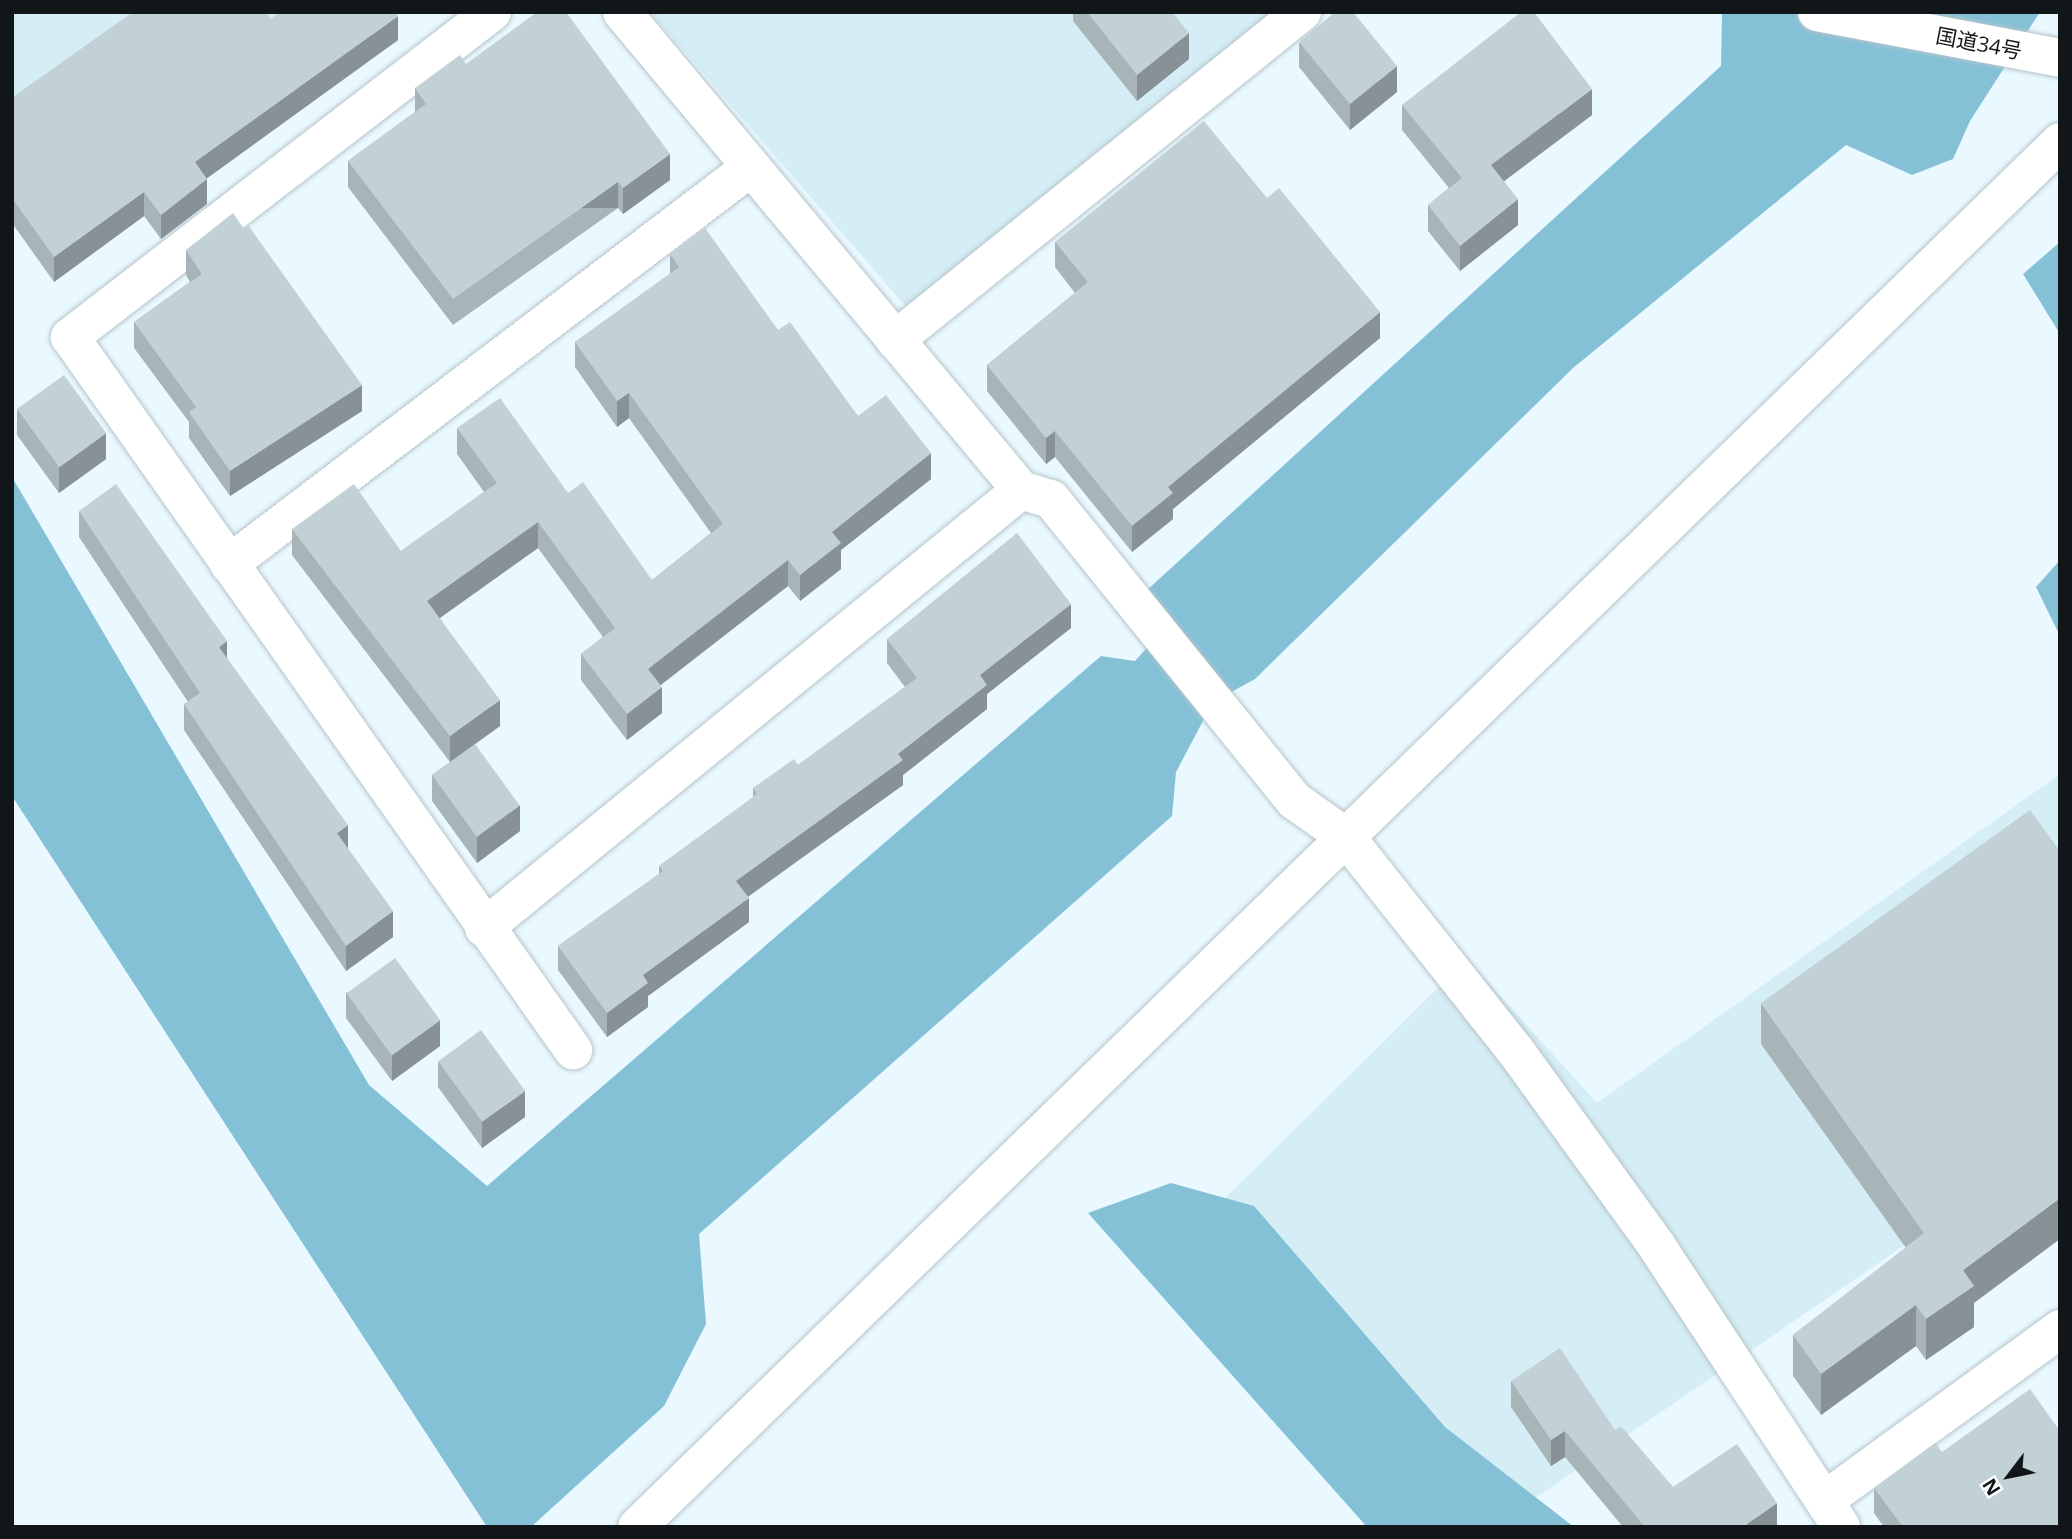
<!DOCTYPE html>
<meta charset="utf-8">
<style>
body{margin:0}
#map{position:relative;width:2072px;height:1539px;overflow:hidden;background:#e9f9ff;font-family:"Open Sans","Noto Sans JP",sans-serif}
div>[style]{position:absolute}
.built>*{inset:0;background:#d5edf5}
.water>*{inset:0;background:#84c1d7}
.roads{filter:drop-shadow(0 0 2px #b5c4ca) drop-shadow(0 0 2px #b5c4ca)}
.street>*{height:38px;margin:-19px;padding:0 19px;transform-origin:19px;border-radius:19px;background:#fff}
.secondary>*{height:38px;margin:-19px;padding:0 19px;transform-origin:19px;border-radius:19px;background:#fff}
.highway>*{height:38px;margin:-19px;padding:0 19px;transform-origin:19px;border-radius:19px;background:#fff}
.wall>*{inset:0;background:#a7b4b8}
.shaded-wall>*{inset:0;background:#889296;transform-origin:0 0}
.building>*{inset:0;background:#c2d1d6;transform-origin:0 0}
span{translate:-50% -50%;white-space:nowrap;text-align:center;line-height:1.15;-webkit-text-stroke:7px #fff;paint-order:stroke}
.street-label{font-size:21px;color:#111618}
.frame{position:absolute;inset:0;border:14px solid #111618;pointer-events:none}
.north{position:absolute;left:1974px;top:1441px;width:70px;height:70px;-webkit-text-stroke:5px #fff;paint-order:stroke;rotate:238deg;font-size:19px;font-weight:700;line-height:28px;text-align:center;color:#111618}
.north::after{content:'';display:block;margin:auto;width:24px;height:32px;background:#111618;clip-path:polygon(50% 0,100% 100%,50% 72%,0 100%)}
</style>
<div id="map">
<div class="built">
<i style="clip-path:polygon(12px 12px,288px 12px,12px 210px)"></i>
<i style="clip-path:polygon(650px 12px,1282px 12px,907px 308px)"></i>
<i style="clip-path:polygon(2060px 774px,2060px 1139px,1515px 1512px,1215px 1208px,1467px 959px,1597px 1103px)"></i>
</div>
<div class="water">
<i style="clip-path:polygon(1722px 12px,2040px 12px,1970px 121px,1953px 159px,1912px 175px,1846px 145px,1573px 368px,1255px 679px,1213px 702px,1176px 772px,1172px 816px,699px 1234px,706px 1324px,664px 1406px,531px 1527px,487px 1527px,12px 796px,12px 477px,369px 1085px,487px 1186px,1101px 656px,1135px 661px,1173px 619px,1146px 591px,1721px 66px)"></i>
<i style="clip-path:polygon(2060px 242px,2060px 334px,2023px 274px)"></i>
<i style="clip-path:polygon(2060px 560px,2060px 636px,2036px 587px)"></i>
<i style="clip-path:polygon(1171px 1183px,1254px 1206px,1445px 1427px,1574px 1527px,1367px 1527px,1088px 1213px)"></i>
</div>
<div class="roads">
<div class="street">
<i style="left:492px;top:12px;width:533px;rotate:142.4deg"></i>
<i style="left:70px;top:337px;width:873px;rotate:54.8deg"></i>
<i style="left:622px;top:12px;width:623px;rotate:50.15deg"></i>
<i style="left:895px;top:340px;width:523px;rotate:-38.87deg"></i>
<i style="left:229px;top:564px;width:656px;rotate:-37.25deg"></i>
<i style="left:484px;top:928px;width:693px;rotate:-39.2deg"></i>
<i style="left:1021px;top:490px;width:31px;rotate:17deg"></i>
<i style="left:1051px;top:499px;width:388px;rotate:51.1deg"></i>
<i style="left:1295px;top:801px;width:62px;rotate:35.2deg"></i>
<i style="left:1346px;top:837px;width:272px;rotate:51.6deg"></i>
<i style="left:1515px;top:1050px;width:241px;rotate:54.1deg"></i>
<i style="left:1656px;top:1245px;width:337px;rotate:56.7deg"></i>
<i style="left:1825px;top:1500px;width:291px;rotate:-36deg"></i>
</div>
<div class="secondary">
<i style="left:637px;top:1527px;width:1986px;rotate:-44.22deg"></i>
</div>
<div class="highway">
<i style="left:1817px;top:12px;width:247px;rotate:10.7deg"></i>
</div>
</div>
<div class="wall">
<i style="clip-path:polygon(1073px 12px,1172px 12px,1189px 59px,1137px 101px,1073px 21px)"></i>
<i style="clip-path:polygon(271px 19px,398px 40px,207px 178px,207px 204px,161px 239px,144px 216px,54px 282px,12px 223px,12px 96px,13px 97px)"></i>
<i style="clip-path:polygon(1299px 42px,1397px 92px,1350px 130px,1299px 67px)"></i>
<i style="clip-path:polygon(466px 64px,670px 180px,623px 214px,618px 208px,453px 325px,348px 187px,348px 161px,415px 112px,415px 88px)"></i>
<i style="clip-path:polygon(1402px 105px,1592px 115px,1504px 181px,1518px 225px,1460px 271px,1428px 231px,1428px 205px,1449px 188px,1402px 130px)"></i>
<i style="clip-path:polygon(1055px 242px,1380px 338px,1173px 509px,1173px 519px,1132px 552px,1055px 457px,1046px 464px,987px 391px,987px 365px,1075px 293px,1055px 267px)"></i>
<i style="clip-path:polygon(186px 250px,362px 411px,230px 496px,189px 438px,189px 422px,134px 348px,134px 322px,190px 282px,186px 275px)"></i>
<i style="clip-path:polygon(670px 254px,778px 330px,858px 416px,931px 479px,841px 550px,841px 569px,800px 601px,788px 586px,660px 685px,662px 713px,627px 740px,581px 680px,581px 654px,603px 637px,538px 548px,440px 618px,500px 726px,475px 744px,520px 831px,477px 863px,432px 801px,432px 775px,450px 762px,292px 555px,292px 529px,401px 551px,484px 492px,457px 454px,457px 428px,568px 493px,652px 580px,711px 533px,629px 418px,617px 427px,575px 367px,575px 342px,670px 274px)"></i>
<i style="clip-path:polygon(17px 409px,106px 459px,59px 493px,17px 435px)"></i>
<i style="clip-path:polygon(79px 511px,227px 658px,348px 849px,393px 937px,346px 971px,184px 730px,184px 704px,188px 702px,79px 537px)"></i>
<i style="clip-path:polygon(1071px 628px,987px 694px,987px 709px,903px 775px,903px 785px,748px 897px,749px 922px,648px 996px,648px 1007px,607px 1037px,558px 970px,558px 946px,659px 874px,659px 866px,753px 798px,753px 788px,798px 765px,905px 687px,887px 663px,887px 639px)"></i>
<i style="clip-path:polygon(346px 992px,440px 1046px,392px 1081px,346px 1018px)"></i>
<i style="clip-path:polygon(1761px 1003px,1974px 1303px,1974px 1327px,1926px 1360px,1916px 1346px,1821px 1415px,1793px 1376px,1793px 1335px,1906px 1248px,1761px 1044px)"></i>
<i style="clip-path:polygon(438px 1061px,525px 1117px,482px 1148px,438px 1087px)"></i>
<i style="clip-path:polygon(1511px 1381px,1615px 1430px,1673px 1487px,1777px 1527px,1623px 1527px,1565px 1457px,1551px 1466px,1511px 1407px)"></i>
<i style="clip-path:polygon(1942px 1452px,2060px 1527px,1884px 1527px,1874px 1513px,1874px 1488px)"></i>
</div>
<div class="shaded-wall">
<i style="clip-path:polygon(398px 16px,398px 40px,195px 187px,195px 162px)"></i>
<i style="clip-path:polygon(1189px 33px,1189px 59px,1137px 101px,1137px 75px)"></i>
<i style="clip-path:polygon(1397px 66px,1397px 92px,1350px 130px,1350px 104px)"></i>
<i style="clip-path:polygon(1592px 89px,1592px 115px,1491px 191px,1491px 165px)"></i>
<i style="clip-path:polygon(670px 154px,670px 180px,623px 214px,623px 188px)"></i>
<i style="clip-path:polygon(207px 179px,207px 204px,161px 239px,161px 215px)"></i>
<i style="left:618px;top:182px;width:26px;height:202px;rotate:90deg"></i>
<i style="clip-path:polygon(144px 192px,144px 216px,54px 282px,54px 257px)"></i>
<i style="clip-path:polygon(1518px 199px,1518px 225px,1460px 271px,1460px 246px)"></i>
<i style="clip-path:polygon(1380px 312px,1380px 338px,1173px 509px,1173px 519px,1132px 552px,1132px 526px,1168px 487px)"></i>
<i style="clip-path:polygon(362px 385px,362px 411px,230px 496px,230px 471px)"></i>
<i style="clip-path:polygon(629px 393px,629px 418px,617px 427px,617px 401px)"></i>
<i style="clip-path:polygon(1055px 431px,1055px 457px,1046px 464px,1046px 438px)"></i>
<i style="clip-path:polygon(106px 433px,106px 459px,59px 493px,59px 467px)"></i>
<i style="clip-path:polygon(931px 453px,931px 479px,841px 550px,841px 569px,800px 601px,800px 575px,832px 532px)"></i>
<i style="clip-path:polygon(538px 522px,538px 548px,427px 627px,427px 601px)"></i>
<i style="clip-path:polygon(788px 560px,788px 586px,648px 695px,648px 669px)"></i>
<i style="clip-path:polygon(1071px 604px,1071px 628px,987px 694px,987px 709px,903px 775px,903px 785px,736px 905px,736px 881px,898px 754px,980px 675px)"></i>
<i style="clip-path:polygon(227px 641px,227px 667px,219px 647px)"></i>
<i style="clip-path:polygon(662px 687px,662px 713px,627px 740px,627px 714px)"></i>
<i style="clip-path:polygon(500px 700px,500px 726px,450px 762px,450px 736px)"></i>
<i style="clip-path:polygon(520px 805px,520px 831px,477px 863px,477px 837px)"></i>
<i style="clip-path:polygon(348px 825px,348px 851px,337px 833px)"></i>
<i style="clip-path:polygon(749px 898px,749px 922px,648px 996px,648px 1007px,607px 1037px,607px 1013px,643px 975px)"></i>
<i style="clip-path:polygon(393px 911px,393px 937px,346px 971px,346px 946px)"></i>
<i style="clip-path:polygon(440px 1020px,440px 1046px,392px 1081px,392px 1055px)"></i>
<i style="clip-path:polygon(525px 1091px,525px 1117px,482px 1148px,482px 1122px)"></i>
<i style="clip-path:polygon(2060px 1198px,2060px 1239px,1974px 1303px,1974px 1327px,1926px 1360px,1926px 1319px,1963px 1270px)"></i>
<i style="clip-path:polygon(1916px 1305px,1916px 1346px,1821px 1415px,1821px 1374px)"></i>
<i style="clip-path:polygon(1565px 1431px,1565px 1457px,1551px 1466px,1551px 1440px)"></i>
<i style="clip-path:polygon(1777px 1503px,1777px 1527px,1747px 1527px,1747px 1524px)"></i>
</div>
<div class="building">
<i style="clip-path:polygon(133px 12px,266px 12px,271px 19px,280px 12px,396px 12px,398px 16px,195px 162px,207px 179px,161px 215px,144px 192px,54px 257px,12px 198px,12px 96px,13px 97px)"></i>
<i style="clip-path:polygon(537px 12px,566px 12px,670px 154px,623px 188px,618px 182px,453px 299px,348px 161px,426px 104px,415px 88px,460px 55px,466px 64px)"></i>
<i style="clip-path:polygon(1087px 12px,1172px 12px,1189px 33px,1137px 75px)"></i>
<i style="clip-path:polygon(1335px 12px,1353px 12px,1397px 66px,1350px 104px,1299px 42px)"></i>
<i style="clip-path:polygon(1521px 12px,1534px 12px,1592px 89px,1491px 165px,1518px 199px,1460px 246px,1428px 205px,1462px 178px,1402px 105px)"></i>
<i style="clip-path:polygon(1204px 121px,1267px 198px,1279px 188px,1380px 312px,1168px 487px,1173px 493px,1132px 526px,1055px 431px,1046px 438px,987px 365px,1088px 282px,1055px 242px)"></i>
<i style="clip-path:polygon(233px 213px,244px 229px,248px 225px,362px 385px,230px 471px,189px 412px,196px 407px,134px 322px,202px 274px,186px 250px)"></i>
<i style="clip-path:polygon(705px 228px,778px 330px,790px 322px,858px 416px,886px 395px,931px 453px,832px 532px,841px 543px,800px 575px,788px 560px,648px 669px,662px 687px,627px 714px,581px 654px,615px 628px,538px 522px,427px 601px,500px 700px,450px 736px,292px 529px,354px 484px,401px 551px,497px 483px,457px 428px,500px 398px,568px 493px,583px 482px,652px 580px,723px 524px,629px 393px,617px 401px,575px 342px,679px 267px,670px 254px)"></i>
<i style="left:64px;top:375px;width:72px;height:58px;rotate:54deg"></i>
<i style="clip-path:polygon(116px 484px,227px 641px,219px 647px,348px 825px,337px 833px,393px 911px,346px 946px,184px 704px,200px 693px,79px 511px)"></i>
<i style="clip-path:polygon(1017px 533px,1071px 604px,980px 675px,987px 685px,898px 754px,903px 760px,736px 881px,749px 898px,643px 975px,648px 983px,607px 1013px,558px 946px,663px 871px,659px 866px,757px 794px,753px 788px,794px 759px,798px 765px,917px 678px,887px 639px)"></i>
<i style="left:475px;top:744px;width:76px;height:53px;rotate:54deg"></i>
<i style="clip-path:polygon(2030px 810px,2060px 851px,2060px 1015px,2058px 1016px,2060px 1019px,2060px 1198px,1963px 1270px,1974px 1286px,1926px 1319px,1916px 1305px,1821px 1374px,1793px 1335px,1924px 1233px,1761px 1003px)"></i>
<i style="left:395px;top:958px;width:77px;height:60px;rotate:54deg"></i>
<i style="left:481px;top:1030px;width:75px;height:53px;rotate:54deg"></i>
<i style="clip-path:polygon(1560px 1348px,1615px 1430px,1621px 1426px,1673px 1487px,1737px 1444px,1777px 1503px,1747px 1524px,1749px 1527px,1645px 1527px,1565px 1431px,1551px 1440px,1511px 1381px)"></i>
<i style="clip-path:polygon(2030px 1389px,2060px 1431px,2060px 1527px,1903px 1527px,1874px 1488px,1935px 1443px,1942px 1452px)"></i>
</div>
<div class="street-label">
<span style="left:1979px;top:43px;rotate:11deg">国道34号</span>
</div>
<div class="frame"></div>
<div class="north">N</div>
</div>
